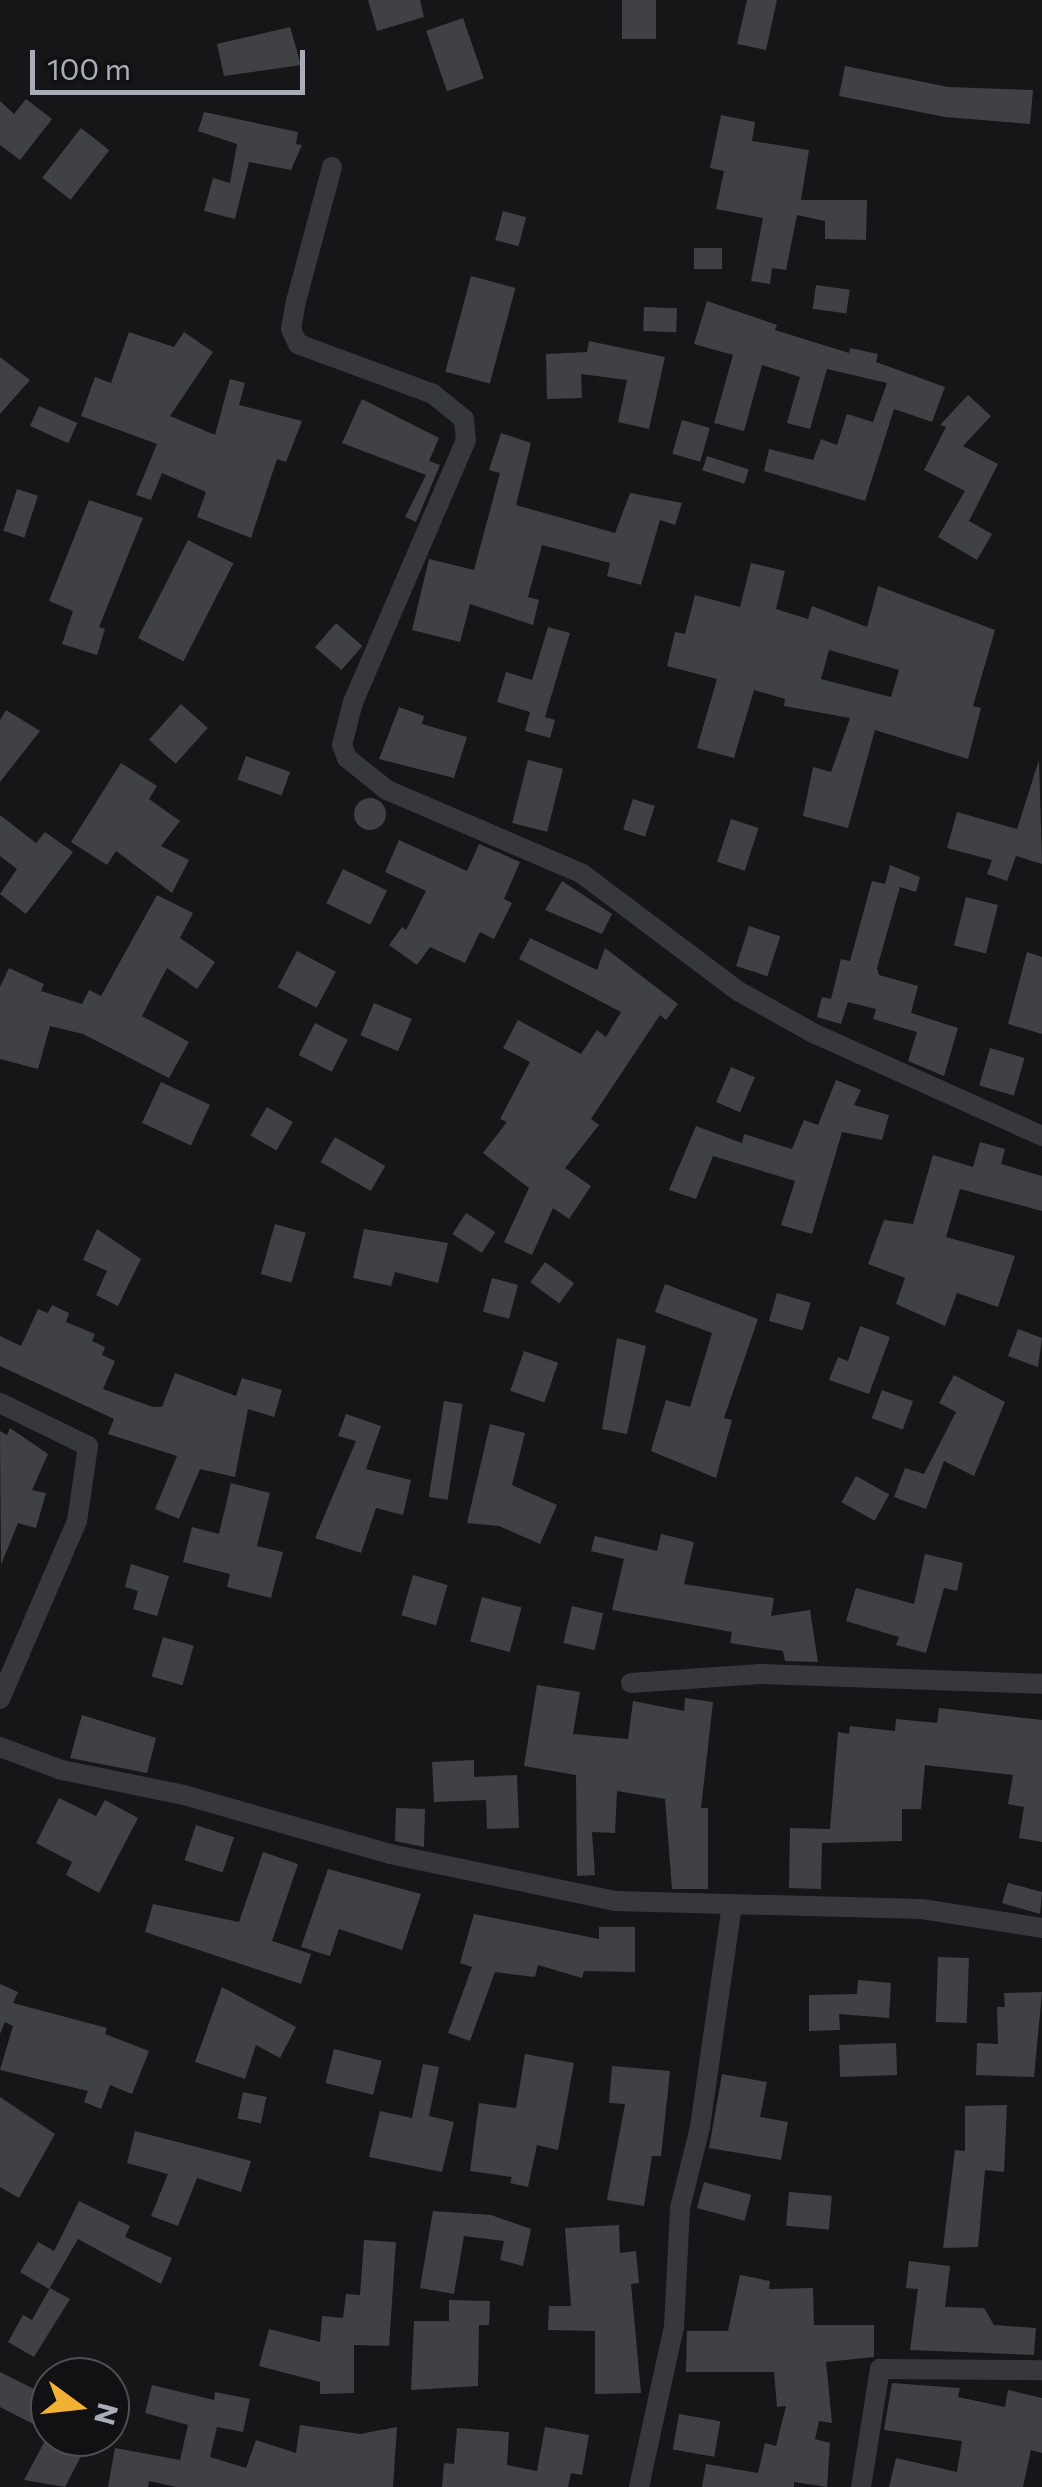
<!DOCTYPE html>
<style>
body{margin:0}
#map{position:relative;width:1042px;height:2487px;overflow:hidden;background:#161618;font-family:Commissioner,sans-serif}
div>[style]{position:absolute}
.building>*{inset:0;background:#404145;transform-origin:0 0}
.round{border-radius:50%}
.street>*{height:20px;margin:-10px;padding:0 10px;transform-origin:10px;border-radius:10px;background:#37383d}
span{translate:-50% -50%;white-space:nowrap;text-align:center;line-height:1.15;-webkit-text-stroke:8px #111113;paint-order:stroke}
.north{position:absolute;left:30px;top:2357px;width:100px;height:100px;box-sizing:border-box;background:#111113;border:2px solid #4d4f55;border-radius:50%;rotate:105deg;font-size:28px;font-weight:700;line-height:40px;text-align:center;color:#a8adb8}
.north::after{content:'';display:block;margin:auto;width:35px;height:45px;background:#f2b134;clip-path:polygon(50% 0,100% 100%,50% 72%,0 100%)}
.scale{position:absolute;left:30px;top:50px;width:275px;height:45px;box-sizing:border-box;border:5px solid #a8adb8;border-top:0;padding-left:12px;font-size:30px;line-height:35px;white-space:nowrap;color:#a8adb8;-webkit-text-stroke:8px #111113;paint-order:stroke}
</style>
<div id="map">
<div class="building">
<i style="clip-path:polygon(368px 0,420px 0,424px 17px,377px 31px)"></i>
<i style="left:622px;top:0;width:34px;height:39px"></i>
<i style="clip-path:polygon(747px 0,777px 0,766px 50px,737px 44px)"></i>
<i style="left:463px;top:18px;width:64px;height:39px;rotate:71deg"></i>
<i style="clip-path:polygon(290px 27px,301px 65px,224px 76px,217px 44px)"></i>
<i style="clip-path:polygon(845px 66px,948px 87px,1033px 90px,1030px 124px,945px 117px,839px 96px)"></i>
<i style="clip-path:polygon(26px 99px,52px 119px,20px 160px,0 145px,0 101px,14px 114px)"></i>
<i style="clip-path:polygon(204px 112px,298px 132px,296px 144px,302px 145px,291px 170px,249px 162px,235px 219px,204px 211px,213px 178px,230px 183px,237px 144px,198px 131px)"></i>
<i style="clip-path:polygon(721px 115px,755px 122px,752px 141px,809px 150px,801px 200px,867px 200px,866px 240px,825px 239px,825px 221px,797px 215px,786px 270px,772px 268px,770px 284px,751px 281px,763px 218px,716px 209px,724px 171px,710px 168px)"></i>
<i style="left:81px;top:128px;width:36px;height:63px;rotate:38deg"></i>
<i style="left:503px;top:211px;width:24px;height:30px;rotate:15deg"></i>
<i style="left:694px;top:248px;width:28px;height:21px"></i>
<i style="left:471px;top:276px;width:46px;height:99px;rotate:15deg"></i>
<i style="left:816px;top:285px;width:34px;height:24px;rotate:8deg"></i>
<i style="clip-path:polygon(707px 301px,777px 325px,775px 330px,849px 353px,850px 348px,878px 354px,876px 362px,945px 387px,932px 422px,894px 409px,865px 501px,764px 471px,769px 449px,813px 460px,821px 439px,837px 445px,847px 414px,873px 422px,887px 383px,827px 369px,810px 429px,787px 423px,800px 377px,762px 365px,744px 431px,714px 423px,733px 355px,694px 344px)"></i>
<i style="left:644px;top:307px;width:33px;height:24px;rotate:2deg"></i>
<i style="clip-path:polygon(129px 332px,174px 347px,184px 332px,213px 352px,170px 416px,215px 435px,230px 379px,245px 383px,239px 405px,302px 421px,286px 462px,277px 459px,251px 538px,197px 517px,206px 492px,162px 473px,151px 500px,136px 495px,157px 444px,81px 416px,95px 377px,111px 383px)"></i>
<i style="clip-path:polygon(589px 341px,665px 357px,649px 429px,618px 422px,627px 380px,581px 374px,582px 398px,547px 399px,546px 354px,587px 352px)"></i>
<i style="clip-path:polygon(0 357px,30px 380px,0 414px)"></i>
<i style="clip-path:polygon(968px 395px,991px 416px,963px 446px,998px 464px,969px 521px,992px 534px,977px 560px,938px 537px,965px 491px,924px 470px,946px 427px,940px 425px)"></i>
<i style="clip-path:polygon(362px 399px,439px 438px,429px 461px,440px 465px,416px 522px,405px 517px,426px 475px,342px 443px)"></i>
<i style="left:39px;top:406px;width:42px;height:22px;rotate:24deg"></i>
<i style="left:682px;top:420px;width:29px;height:35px;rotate:16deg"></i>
<i style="clip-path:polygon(501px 433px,531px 443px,516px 505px,615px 533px,630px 493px,682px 503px,675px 525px,660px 520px,641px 585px,607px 576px,610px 563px,542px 545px,528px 597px,539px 600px,533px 625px,470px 604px,460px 642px,412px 630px,429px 559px,474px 570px,500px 473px,489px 470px)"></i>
<i style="left:707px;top:456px;width:44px;height:15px;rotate:18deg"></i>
<i style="left:17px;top:489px;width:22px;height:44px;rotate:18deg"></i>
<i style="clip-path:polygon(89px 500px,143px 518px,99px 627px,105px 629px,97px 655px,62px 644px,73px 611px,49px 601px)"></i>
<i style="left:188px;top:540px;width:51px;height:110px;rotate:27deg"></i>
<i style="clip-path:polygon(evenodd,751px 563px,785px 571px,776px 609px,808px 619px,812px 606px,867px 627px,878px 586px,995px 630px,973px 706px,981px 708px,968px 759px,875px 730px,848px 828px,803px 816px,813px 767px,831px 772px,850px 718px,784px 706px,785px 699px,754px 690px,734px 758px,697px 748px,717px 679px,667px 666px,675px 632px,685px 634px,695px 595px,740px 607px,751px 563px,829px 650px,899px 670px,891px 697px,821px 679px,829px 650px)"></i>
<i style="left:336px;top:623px;width:35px;height:32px;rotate:41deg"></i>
<i style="clip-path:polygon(548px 627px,570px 633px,545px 717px,555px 720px,550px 738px,525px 731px,530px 712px,497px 702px,506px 672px,532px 680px)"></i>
<i style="left:181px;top:704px;width:36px;height:48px;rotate:42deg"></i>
<i style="clip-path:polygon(399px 707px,424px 716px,422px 724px,467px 737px,454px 778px,379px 759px)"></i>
<i style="clip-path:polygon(6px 710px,40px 731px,0 782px,0 720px)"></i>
<i style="left:246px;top:756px;width:47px;height:25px;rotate:20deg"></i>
<i style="left:528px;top:760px;width:36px;height:65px;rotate:14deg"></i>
<i style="clip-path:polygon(1039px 760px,1042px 864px,1016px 856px,1007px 881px,987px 874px,992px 860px,947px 848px,957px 812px,1017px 829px)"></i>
<i style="clip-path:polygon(121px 763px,157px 786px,149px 799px,180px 821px,161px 846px,189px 860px,172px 893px,116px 851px,107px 865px,71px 842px)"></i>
<i class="round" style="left:354px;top:798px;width:32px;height:32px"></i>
<i style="left:633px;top:799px;width:23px;height:32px;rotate:18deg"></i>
<i style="clip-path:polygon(0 815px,36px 843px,45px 832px,73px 852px,26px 914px,0 894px,17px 869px,0 856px)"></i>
<i style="left:731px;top:819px;width:29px;height:45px;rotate:18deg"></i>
<i style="clip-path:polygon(399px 840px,467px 871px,479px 844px,520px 862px,504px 899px,512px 903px,494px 939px,480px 932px,465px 963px,430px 947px,417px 965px,389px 945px,402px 927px,406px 930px,426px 891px,385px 872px)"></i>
<i style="clip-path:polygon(890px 865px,920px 877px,916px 892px,900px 887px,877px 968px,879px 975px,918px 986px,911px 1013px,958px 1028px,944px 1076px,908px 1061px,917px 1032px,873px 1019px,876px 1009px,848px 1002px,841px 1024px,817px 1017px,822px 997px,831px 999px,841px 959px,850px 961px,872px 881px,885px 884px)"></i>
<i style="left:343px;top:869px;width:49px;height:38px;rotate:26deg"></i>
<i style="clip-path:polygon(562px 881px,612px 914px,602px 934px,545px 910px)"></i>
<i style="clip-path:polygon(157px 895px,193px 913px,180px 938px,215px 962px,197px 989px,167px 968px,142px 1016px,189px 1042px,169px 1078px,83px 1034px,50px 1026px,38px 1069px,0 1059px,0 987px,9px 968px,44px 984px,41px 991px,82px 1004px,89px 990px,101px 996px)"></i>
<i style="left:966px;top:897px;width:33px;height:50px;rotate:14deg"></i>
<i style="left:749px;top:926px;width:33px;height:42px;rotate:18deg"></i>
<i style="clip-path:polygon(530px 938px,597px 970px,605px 948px,678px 1004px,666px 1020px,660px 1015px,591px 1119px,599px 1125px,565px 1168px,591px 1186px,569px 1219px,553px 1208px,532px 1255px,504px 1242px,529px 1188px,483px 1153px,507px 1122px,500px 1119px,530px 1062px,503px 1048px,518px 1020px,581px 1054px,597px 1030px,606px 1037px,621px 1012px,519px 959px)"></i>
<i style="left:297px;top:951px;width:44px;height:41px;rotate:28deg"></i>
<i style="clip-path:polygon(1027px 952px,1042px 957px,1042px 1034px,1008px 1024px)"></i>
<i style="left:374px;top:1003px;width:41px;height:35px;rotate:23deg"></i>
<i style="left:315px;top:1023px;width:37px;height:36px;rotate:27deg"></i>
<i style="left:990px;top:1048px;width:36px;height:39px;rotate:16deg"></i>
<i style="left:731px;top:1067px;width:26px;height:38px;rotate:23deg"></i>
<i style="clip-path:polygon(836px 1080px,861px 1090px,854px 1105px,889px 1115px,882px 1140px,842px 1132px,812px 1234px,781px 1225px,795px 1181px,713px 1156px,696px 1199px,669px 1190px,696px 1126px,742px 1143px,744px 1134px,792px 1149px,804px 1120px,818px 1125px)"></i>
<i style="left:161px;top:1082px;width:54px;height:45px;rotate:25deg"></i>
<i style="left:267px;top:1107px;width:30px;height:33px;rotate:30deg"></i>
<i style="left:335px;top:1137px;width:58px;height:29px;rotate:30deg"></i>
<i style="clip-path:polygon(980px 1142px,1005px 1149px,1001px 1164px,1042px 1176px,1042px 1211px,960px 1189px,946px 1237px,1015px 1256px,998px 1307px,957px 1293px,945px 1326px,896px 1304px,905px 1278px,868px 1264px,884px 1220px,913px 1224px,933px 1155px,973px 1167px)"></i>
<i style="left:466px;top:1213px;width:35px;height:25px;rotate:33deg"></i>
<i style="left:275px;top:1224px;width:32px;height:52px;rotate:16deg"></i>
<i style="clip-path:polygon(97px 1229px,141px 1259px,118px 1306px,96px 1295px,107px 1271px,83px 1260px)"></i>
<i style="clip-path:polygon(364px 1229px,448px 1243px,438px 1283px,395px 1272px,391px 1286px,353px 1278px)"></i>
<i style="left:545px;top:1262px;width:36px;height:25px;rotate:36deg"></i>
<i style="left:492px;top:1278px;width:27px;height:35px;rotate:15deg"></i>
<i style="clip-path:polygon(665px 1284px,758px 1319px,724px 1418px,732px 1420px,716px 1478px,651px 1451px,666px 1400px,690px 1407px,712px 1333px,655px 1312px)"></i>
<i style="left:777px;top:1293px;width:35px;height:29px;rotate:16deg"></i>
<i style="clip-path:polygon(52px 1305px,69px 1313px,66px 1322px,95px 1334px,92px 1341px,105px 1347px,102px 1355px,115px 1361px,103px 1389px,153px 1407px,162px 1407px,175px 1373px,236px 1396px,242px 1378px,282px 1390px,274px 1417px,248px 1409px,235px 1477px,200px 1469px,179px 1519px,155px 1509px,177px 1456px,108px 1434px,114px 1419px,0 1366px,0 1336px,21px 1346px,38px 1309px,48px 1313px)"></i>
<i style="clip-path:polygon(860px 1326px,890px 1337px,869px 1394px,829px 1380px,838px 1357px,848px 1361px)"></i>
<i style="clip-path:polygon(1018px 1329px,1042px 1338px,1038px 1367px,1008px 1356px)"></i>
<i style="clip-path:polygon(617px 1338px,646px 1346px,627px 1434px,602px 1429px)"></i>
<i style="left:524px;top:1351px;width:36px;height:42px;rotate:19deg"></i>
<i style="clip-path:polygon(954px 1375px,1005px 1402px,974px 1476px,944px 1461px,926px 1509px,894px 1497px,905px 1468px,924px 1474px,956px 1412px,939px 1403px)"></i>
<i style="left:882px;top:1390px;width:33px;height:30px;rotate:20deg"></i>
<i style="left:444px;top:1401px;width:19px;height:97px;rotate:9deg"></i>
<i style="clip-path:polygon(346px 1414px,381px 1426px,366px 1469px,411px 1480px,403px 1515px,376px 1508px,361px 1553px,315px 1538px,356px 1441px,338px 1436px)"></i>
<i style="clip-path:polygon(490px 1424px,525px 1433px,512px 1485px,557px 1505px,540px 1544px,499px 1526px,467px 1523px)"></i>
<i style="clip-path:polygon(10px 1428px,48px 1454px,32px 1490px,46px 1493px,36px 1528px,18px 1523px,1px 1565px,0 1431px,7px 1435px)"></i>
<i style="left:856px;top:1476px;width:38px;height:30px;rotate:29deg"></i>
<i style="clip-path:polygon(231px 1483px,270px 1493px,257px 1546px,283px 1552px,271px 1598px,227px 1587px,230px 1574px,183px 1562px,192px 1527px,219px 1534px)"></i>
<i style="clip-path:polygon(661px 1534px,694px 1542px,684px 1584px,774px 1598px,771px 1616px,810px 1610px,818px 1662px,785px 1661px,783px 1651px,730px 1643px,732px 1632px,612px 1610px,624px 1559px,591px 1551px,595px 1536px,657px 1551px)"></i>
<i style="clip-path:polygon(925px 1554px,963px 1563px,957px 1591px,944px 1588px,926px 1653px,896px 1645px,899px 1637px,846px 1621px,856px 1588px,914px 1604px)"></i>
<i style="clip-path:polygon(131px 1564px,169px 1576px,157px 1616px,133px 1609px,138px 1591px,125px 1587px)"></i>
<i style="left:413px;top:1575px;width:36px;height:42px;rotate:16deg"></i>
<i style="left:482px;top:1597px;width:41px;height:46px;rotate:15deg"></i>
<i style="left:572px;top:1606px;width:32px;height:38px;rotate:13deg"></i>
<i style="left:163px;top:1637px;width:32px;height:41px;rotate:16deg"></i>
<i style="clip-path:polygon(537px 1685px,580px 1692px,573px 1734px,628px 1739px,633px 1701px,684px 1711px,685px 1698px,713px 1702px,701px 1808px,708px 1808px,708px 1889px,672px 1889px,665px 1799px,617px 1791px,615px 1833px,592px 1832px,595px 1875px,577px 1876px,576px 1775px,524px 1766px)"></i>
<i style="clip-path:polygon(939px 1708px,1042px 1720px,1042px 1842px,1019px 1838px,1024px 1807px,1008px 1804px,1013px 1775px,925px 1765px,921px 1809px,902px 1809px,902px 1841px,822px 1843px,821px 1889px,789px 1888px,790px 1828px,830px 1829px,838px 1732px,849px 1734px,850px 1726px,895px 1731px,896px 1719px,937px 1723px)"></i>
<i style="clip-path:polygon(82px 1715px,156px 1738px,147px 1773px,70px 1758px)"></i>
<i style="clip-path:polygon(474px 1760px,474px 1777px,517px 1775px,519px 1828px,487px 1829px,486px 1800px,434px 1802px,432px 1762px)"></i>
<i style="clip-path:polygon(59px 1798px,96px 1816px,105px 1800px,138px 1818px,99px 1893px,66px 1875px,72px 1862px,36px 1843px)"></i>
<i style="clip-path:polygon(396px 1808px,425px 1809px,424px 1847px,395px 1841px)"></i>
<i style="left:196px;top:1825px;width:40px;height:37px;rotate:18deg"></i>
<i style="clip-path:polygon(263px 1852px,298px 1864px,272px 1941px,311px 1954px,301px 1984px,145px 1932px,153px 1904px,239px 1922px)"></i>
<i style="clip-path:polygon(328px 1869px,421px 1894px,402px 1950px,339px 1929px,330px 1956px,301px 1947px)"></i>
<i style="clip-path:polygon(1008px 1883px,1042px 1892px,1040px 1914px,1002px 1903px)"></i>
<i style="clip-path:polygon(474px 1914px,599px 1939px,599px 1927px,635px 1927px,635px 1972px,584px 1971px,582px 1978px,538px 1965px,535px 1977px,495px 1972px,470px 2041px,448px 2033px,472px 1967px,460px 1963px)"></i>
<i style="left:938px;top:1957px;width:31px;height:65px;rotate:2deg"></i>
<i style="clip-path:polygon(858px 1980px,891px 1983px,889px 2018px,839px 2014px,840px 2030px,809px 2031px,809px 1995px,857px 1994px)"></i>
<i style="clip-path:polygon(0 1984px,18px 1992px,13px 2003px,107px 2028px,105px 2034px,149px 2051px,132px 2094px,110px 2085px,101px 2109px,84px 2102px,88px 2091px,0 2070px,13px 2026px,5px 2022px,0 2034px)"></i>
<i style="clip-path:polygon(222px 1987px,296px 2027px,280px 2058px,256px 2045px,245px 2079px,195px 2062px)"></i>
<i style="clip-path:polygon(1042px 1992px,1034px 2077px,976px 2075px,977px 2043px,998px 2044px,997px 2007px,1005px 2007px,1004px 1993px)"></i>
<i style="left:896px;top:2043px;width:32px;height:57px;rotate:88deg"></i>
<i style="left:334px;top:2049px;width:49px;height:35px;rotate:14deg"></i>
<i style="clip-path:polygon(525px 2054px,574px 2063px,558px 2150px,537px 2145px,528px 2187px,510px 2183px,512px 2177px,470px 2171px,479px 2103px,516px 2108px)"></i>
<i style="clip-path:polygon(423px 2064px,439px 2067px,429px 2116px,454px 2122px,442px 2172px,369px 2157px,380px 2111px,412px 2118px)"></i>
<i style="clip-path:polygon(612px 2066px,670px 2071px,661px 2156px,652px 2156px,644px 2206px,607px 2200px,625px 2104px,609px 2103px)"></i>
<i style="clip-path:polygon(722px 2074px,767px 2082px,760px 2117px,788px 2122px,781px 2160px,709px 2148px)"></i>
<i style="left:243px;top:2092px;width:24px;height:27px;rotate:12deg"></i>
<i style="clip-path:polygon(0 2097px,55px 2134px,19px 2198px,0 2187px)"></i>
<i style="clip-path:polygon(1007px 2105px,1004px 2172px,985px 2170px,978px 2247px,943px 2248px,955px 2150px,965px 2151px,965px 2106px)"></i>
<i style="clip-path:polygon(135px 2131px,251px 2161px,241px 2192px,197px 2178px,178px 2226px,151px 2216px,168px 2174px,127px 2163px)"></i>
<i style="left:704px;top:2182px;width:49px;height:27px;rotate:15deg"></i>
<i style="left:789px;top:2192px;width:43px;height:34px;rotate:5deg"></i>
<i style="clip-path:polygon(79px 2201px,130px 2226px,125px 2237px,172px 2258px,161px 2284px,78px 2239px,49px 2289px,20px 2272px,38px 2242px,54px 2251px)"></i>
<i style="clip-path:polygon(433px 2211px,491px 2215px,531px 2229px,523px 2266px,500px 2260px,504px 2241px,464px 2236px,454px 2294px,420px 2288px)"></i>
<i style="clip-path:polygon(619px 2225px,620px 2253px,636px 2251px,639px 2283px,631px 2284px,641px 2393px,595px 2394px,595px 2331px,548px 2330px,549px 2306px,571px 2306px,565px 2228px)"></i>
<i style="clip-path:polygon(364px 2240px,396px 2242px,389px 2346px,354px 2345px,354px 2393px,320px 2394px,320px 2382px,259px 2366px,269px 2329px,320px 2342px,322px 2316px,343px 2318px,346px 2294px,360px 2295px)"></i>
<i style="clip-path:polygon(909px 2261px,950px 2266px,945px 2307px,984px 2308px,994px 2325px,1036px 2328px,1034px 2355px,910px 2350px,918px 2289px,906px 2288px)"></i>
<i style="clip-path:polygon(740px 2275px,770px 2281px,769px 2289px,813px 2288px,814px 2325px,874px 2325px,874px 2357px,826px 2362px,832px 2423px,819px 2421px,815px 2439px,830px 2443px,827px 2487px,794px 2482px,794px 2487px,702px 2487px,706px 2464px,758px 2473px,765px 2443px,776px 2446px,786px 2406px,777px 2407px,774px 2372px,686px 2372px,687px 2331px,728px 2331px)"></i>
<i style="clip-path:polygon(50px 2288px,70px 2299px,34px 2357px,8px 2342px,23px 2315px,32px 2320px)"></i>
<i style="clip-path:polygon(449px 2300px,490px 2301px,489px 2325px,479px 2325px,478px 2386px,411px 2390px,414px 2321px,449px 2321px)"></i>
<i style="clip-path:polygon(0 2372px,50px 2397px,39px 2427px,0 2407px)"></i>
<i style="clip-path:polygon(892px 2383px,960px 2388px,958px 2397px,1005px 2407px,1008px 2390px,1042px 2398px,1042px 2453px,1031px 2450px,1023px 2487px,889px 2487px,896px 2458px,957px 2472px,962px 2441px,884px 2430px)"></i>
<i style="clip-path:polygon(152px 2385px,214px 2400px,215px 2392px,250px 2399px,243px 2432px,217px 2427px,210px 2457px,246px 2468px,256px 2440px,296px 2453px,300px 2425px,360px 2434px,397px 2427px,393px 2487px,176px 2487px,149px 2481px,148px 2487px,108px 2487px,115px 2448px,180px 2460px,188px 2425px,145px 2413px)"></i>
<i style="left:679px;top:2414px;width:42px;height:36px;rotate:10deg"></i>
<i style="clip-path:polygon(545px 2427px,589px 2435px,582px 2475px,571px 2473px,568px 2487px,442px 2487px,444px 2463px,454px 2464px,457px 2428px,509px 2432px,507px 2465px,537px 2471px)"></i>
<i style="clip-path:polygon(47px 2437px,91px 2437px,65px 2487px,24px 2480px)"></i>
</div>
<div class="street">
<i style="left:332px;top:167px;width:139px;rotate:105deg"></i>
<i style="left:296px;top:301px;width:28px;rotate:100deg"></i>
<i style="left:291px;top:329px;width:17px;rotate:65deg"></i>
<i style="left:298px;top:344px;width:144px;rotate:20.3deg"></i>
<i style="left:433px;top:394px;width:40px;rotate:39deg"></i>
<i style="left:464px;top:419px;width:21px;rotate:85deg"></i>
<i style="left:466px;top:440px;width:285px;rotate:113.3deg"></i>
<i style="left:353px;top:702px;width:44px;rotate:104.3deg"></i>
<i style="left:342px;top:745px;width:14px;rotate:69deg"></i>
<i style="left:347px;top:758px;width:51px;rotate:38.7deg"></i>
<i style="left:387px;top:790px;width:211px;rotate:23.2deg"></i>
<i style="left:581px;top:873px;width:196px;rotate:36.9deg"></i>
<i style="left:738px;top:991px;width:86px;rotate:29.2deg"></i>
<i style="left:813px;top:1033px;width:251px;rotate:24.2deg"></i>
<i style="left:0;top:1403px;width:98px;rotate:26deg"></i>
<i style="left:88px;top:1446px;width:76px;rotate:98.3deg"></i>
<i style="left:77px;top:1521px;width:194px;rotate:113.4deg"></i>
<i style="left:631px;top:1683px;width:129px;rotate:-4deg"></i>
<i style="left:760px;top:1674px;width:282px;rotate:2deg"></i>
<i style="left:0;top:1747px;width:66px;rotate:20.4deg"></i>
<i style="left:62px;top:1770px;width:125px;rotate:11.6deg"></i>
<i style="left:184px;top:1795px;width:214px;rotate:16deg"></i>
<i style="left:390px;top:1854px;width:230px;rotate:11.8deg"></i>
<i style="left:615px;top:1901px;width:307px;rotate:1.5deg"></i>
<i style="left:922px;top:1909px;width:121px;rotate:9deg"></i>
<i style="left:639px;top:2487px;width:164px;rotate:-77.7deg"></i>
<i style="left:674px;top:2327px;width:119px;rotate:-87.1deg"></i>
<i style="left:680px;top:2208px;width:83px;rotate:-76.1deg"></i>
<i style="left:700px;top:2127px;width:224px;rotate:-81.8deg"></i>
<i style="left:861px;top:2487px;width:120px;rotate:-80.9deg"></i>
<i style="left:880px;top:2369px;width:162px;rotate:0.4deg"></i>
</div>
<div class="north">N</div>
<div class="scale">100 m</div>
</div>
